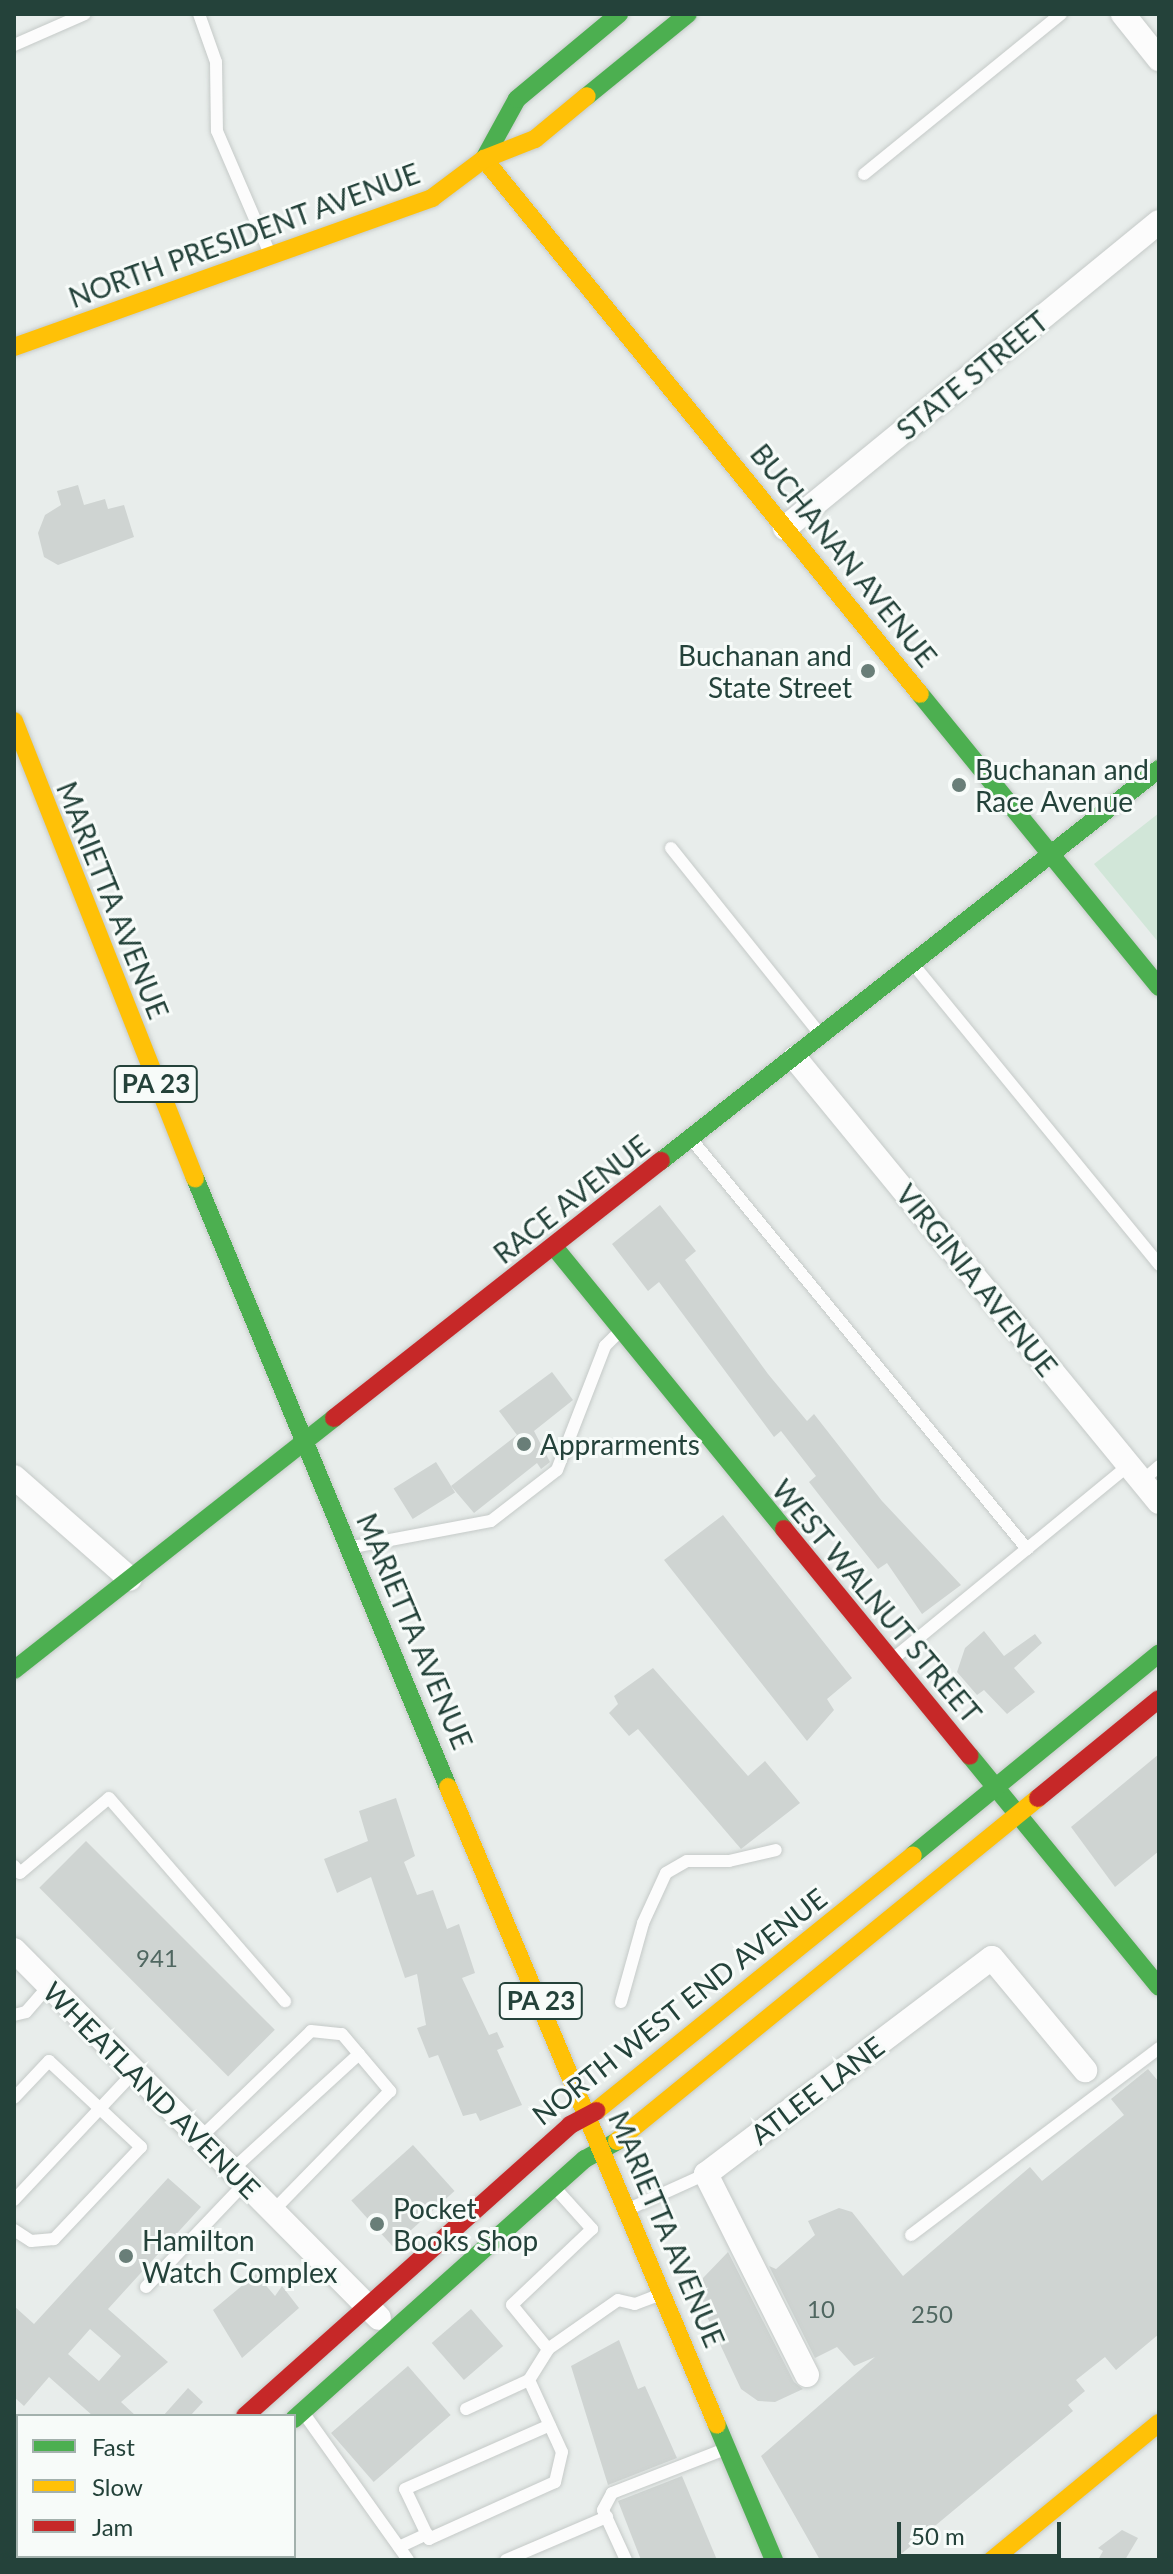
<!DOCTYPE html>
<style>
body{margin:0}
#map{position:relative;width:1173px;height:2574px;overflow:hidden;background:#e8edeb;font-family:Lato,sans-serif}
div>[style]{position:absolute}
.green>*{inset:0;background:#d1e6d8}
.building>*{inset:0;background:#cfd4d2;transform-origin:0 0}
.roads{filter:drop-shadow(0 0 2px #c5cac8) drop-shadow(0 0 2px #c5cac8)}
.lane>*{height:12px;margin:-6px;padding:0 6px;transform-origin:6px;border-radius:6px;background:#fcfcfc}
.street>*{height:24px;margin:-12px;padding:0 12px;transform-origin:12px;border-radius:12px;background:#fcfcfc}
.fast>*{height:18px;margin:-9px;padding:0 9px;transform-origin:9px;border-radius:9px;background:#4caf50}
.slow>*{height:18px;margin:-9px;padding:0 9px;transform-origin:9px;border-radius:9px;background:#ffc107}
.jam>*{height:18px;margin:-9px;padding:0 9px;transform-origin:9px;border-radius:9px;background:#c62828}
.dots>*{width:22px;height:22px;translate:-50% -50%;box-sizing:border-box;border:4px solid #f7fbf9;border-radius:50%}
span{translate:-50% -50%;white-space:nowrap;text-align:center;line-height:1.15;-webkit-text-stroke:6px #f7fbf9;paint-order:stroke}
.number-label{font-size:24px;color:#506761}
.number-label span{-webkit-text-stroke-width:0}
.shield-label span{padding:2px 6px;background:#f7fbf9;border:2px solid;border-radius:6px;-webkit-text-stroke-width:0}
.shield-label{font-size:26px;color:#24423a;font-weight:700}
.street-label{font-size:28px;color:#24423a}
.poi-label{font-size:28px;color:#24423a}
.right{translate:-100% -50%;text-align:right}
.left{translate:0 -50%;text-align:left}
.frame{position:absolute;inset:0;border:16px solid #24423a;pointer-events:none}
.legend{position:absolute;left:16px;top:2414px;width:280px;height:144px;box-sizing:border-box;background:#f7fbf9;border:2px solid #a3b1ad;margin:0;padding:10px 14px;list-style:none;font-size:24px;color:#24423a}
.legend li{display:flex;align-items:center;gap:16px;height:40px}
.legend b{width:40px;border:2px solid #a3b1ad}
.scale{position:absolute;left:897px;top:2522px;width:164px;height:36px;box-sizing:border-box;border:4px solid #24423a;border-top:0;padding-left:10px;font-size:24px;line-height:28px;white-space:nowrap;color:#24423a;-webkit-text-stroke:6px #f7fbf9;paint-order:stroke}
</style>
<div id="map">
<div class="green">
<i style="clip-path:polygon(1159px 813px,1159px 943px,1094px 864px)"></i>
</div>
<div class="building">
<i style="clip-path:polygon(78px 485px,84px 505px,105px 499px,108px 509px,124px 505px,134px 537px,58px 565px,44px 557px,38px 533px,45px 515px,61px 505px,57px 491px)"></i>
<i style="clip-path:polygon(660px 1205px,696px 1251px,685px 1260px,768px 1374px,807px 1421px,814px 1414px,882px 1501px,961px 1585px,922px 1614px,887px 1563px,878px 1569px,834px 1514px,809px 1482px,816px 1476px,781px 1431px,774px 1437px,659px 1282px,648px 1291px,612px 1244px)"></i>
<i style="clip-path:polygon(552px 1372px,573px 1400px,534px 1431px,550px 1462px,541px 1469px,537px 1463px,474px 1513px,451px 1486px,517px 1435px,499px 1411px)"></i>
<i style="left:436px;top:1462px;width:36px;height:50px;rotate:58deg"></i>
<i style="clip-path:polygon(723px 1515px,852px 1678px,827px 1699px,834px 1710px,807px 1741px,664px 1560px)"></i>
<i style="clip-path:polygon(984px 1631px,1004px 1656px,1035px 1634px,1042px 1643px,1014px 1668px,1035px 1692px,1007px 1714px,984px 1690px,977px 1695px,957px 1672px,965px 1648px)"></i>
<i style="clip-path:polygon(653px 1668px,748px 1776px,765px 1761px,800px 1803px,741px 1849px,638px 1729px,629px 1736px,609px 1713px,618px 1704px,614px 1696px)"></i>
<i style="clip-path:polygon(1159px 1754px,1159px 1851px,1115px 1887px,1071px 1827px)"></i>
<i style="clip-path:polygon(396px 1798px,415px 1856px,404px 1862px,417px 1895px,433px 1890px,447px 1929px,459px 1924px,475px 1973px,462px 1978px,489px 2035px,497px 2032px,504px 2047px,497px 2050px,522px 2105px,480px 2121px,476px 2113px,463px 2116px,438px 2055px,429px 2058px,417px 2028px,426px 2025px,417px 1974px,405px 1978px,371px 1877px,337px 1893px,324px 1859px,368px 1841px,359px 1811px)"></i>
<i style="left:86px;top:1841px;width:267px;height:66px;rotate:45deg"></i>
<i style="clip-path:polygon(1148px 2069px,1159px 2082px,1159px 2334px,1116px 2370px,1105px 2357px,1076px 2380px,1085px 2391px,1068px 2405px,1073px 2411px,894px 2560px,820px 2560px,761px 2456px,875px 2357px,854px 2366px,837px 2347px,815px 2358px,769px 2266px,776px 2269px,815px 2235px,808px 2221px,839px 2208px,852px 2212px,903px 2276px,1030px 2167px,1042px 2181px,1124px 2115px,1111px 2099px)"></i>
<i style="left:413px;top:2145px;width:62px;height:83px;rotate:48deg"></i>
<i style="clip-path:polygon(evenodd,168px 2178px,201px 2207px,108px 2309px,168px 2362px,121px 2402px,136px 2416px,93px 2416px,49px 2377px,24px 2406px,14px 2397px,14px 2306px,34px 2324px,168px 2178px,90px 2329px,121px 2356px,99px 2381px,68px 2354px,90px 2329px)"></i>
<i style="clip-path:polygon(728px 2252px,794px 2382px,803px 2389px,775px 2402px,758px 2401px,741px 2389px,703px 2308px,703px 2278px)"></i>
<i style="clip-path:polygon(256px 2274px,275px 2296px,282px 2286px,299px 2308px,242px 2358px,213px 2310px)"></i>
<i style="left:471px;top:2309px;width:49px;height:52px;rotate:49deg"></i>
<i style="clip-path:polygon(619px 2340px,638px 2389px,645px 2386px,677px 2458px,608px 2485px,571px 2366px)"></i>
<i style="left:408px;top:2366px;width:65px;height:102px;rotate:49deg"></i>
<i style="clip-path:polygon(188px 2388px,203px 2402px,190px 2416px,163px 2416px)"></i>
<i style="clip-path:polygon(682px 2476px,717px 2560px,641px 2560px,618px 2501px)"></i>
<i style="clip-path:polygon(1122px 2530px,1138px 2538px,1125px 2560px,1098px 2560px,1103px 2551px,1098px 2548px)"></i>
</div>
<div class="roads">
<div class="lane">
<i style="left:199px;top:14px;width:51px;rotate:70.5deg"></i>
<i style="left:216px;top:62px;width:69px;rotate:89.2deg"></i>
<i style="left:217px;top:131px;width:132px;rotate:66.7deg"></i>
<i style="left:14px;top:45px;width:77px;rotate:-23.6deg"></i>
<i style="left:864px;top:174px;width:254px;rotate:-39.1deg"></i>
<i style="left:671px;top:848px;width:237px;rotate:51.3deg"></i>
<i style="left:913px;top:964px;width:389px;rotate:50.7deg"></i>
<i style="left:692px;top:1140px;width:529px;rotate:50.68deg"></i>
<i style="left:1142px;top:1481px;width:23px;rotate:-41deg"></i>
<i style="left:353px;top:1547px;width:140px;rotate:-10.7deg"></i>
<i style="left:491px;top:1521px;width:83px;rotate:-37.7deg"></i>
<i style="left:557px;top:1470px;width:133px;rotate:-68.8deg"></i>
<i style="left:605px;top:1346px;width:21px;rotate:-45deg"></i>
<i style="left:894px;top:1658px;width:304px;rotate:-39.4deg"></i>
<i style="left:14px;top:1866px;width:9px;rotate:49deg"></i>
<i style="left:20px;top:1873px;width:116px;rotate:-40.1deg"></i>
<i style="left:109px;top:1798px;width:269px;rotate:49.1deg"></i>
<i style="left:621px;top:2002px;width:82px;rotate:-74.4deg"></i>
<i style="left:643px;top:1923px;width:55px;rotate:-65.3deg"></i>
<i style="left:666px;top:1873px;width:24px;rotate:-30deg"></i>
<i style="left:687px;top:1861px;width:42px"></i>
<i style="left:729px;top:1861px;width:48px;rotate:-13.2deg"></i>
<i style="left:14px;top:2015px;width:12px;rotate:-14deg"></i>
<i style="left:26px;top:2012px;width:35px;rotate:-49deg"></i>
<i style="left:14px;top:2098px;width:51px;rotate:-46.6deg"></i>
<i style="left:49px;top:2061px;width:126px;rotate:43.1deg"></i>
<i style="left:141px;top:2147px;width:127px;rotate:133.4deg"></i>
<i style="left:54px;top:2239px;width:23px;rotate:175deg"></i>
<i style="left:31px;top:2241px;width:20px;rotate:-147deg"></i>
<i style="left:200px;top:2138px;width:154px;rotate:-43.9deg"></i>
<i style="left:311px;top:2031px;width:31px;rotate:6deg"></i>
<i style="left:342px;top:2034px;width:75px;rotate:49.9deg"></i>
<i style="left:390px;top:2091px;width:168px;rotate:134.3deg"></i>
<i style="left:232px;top:2170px;width:172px;rotate:-42.4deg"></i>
<i style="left:556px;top:2189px;width:54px;rotate:48deg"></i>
<i style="left:592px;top:2229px;width:110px;rotate:136.5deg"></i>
<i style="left:512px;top:2305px;width:57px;rotate:50.7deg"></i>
<i style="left:548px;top:2349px;width:85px;rotate:-35deg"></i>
<i style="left:618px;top:2300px;width:17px;rotate:13deg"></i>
<i style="left:635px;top:2304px;width:25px;rotate:-21deg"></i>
<i style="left:14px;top:2200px;width:175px;rotate:-46.8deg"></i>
<i style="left:631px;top:2208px;width:82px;rotate:-24.4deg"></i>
<i style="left:911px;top:2235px;width:311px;rotate:-37deg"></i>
<i style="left:146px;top:2287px;width:144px;rotate:-46.4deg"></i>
<i style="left:529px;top:2380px;width:79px;rotate:65.4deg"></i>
<i style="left:562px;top:2452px;width:31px;rotate:103deg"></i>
<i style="left:555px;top:2482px;width:138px;rotate:155.7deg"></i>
<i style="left:429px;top:2539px;width:55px;rotate:-115.6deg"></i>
<i style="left:405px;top:2489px;width:158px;rotate:-23.8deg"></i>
<i style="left:466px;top:2409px;width:69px;rotate:-24.7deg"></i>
<i style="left:529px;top:2380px;width:36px;rotate:-58deg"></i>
<i style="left:305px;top:2415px;width:178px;rotate:54.6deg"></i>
<i style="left:399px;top:2547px;width:31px;rotate:-25deg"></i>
<i style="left:506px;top:2560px;width:110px;rotate:-23.1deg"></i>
<i style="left:626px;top:2560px;width:55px;rotate:-114.7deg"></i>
<i style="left:603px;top:2510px;width:19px;rotate:-62deg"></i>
<i style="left:612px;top:2493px;width:119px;rotate:-21.2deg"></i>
</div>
<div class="street">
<i style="left:1123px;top:14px;width:58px;rotate:51.3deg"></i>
<i style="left:785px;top:528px;width:483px;rotate:-39.3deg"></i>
<i style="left:795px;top:1058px;width:574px;rotate:50.65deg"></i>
<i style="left:14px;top:1477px;width:154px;rotate:41.3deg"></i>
<i style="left:14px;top:1950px;width:518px;rotate:45.23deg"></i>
<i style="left:807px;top:2375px;width:225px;rotate:-116.7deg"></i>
<i style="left:706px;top:2174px;width:358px;rotate:-37.1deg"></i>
<i style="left:992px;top:1958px;width:146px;rotate:50.3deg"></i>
</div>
<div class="fast">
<i style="left:587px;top:96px;width:130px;rotate:-39.1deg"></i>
<i style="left:484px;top:159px;width:68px;rotate:-61.2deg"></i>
<i style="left:517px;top:99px;width:133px;rotate:-39.8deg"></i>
<i style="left:920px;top:694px;width:378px;rotate:50.8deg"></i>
<i style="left:661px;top:1161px;width:634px;rotate:-38.21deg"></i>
<i style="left:195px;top:1178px;width:659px;rotate:67.44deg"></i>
<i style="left:555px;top:1248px;width:362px;rotate:50.8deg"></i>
<i style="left:14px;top:1670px;width:407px;rotate:-38.2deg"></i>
<i style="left:970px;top:1756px;width:298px;rotate:50.7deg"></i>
<i style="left:913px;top:1855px;width:318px;rotate:-39.3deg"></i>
<i style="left:294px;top:2419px;width:390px;rotate:-41.8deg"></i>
<i style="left:585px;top:2159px;width:37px;rotate:-29deg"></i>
<i style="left:717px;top:2425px;width:147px;rotate:67.1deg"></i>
</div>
<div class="slow">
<i style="left:484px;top:159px;width:690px;rotate:50.82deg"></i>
<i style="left:14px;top:347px;width:444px;rotate:-19.6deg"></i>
<i style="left:432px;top:198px;width:65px;rotate:-36.9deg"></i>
<i style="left:484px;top:159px;width:55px;rotate:-21.4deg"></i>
<i style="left:535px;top:139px;width:67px;rotate:-39.6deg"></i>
<i style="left:14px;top:721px;width:492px;rotate:68.4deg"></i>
<i style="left:448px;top:1787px;width:692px;rotate:67.14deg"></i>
<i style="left:596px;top:2111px;width:407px;rotate:-38.9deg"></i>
<i style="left:617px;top:2141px;width:543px;rotate:-39.17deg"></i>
<i style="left:84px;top:2560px;width:6px;rotate:-39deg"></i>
<i style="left:992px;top:2560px;width:216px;rotate:-39.4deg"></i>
</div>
<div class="jam">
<i style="left:334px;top:1418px;width:416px;rotate:-38.2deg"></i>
<i style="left:784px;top:1529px;width:293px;rotate:50.7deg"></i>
<i style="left:1038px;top:1798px;width:156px;rotate:-39.3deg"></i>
<i style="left:245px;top:2416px;width:436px;rotate:-41.8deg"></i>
<i style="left:570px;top:2125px;width:30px;rotate:-28deg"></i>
<i style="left:136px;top:2560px;width:6px;rotate:-39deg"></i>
</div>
</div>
<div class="dots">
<i style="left:868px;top:671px;background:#697e78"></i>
<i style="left:959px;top:785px;background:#697e78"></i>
<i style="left:524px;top:1444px;background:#697e78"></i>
<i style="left:377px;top:2224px;background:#697e78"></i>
<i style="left:126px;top:2256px;background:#697e78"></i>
</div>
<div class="number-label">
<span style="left:157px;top:1958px">941</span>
<span style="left:821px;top:2309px">10</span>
<span style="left:932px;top:2314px">250</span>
</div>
<div class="shield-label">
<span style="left:156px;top:1084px">PA 23</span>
<span style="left:541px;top:2001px">PA 23</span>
</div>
<div class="street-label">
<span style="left:244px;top:235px;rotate:-20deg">NORTH PRESIDENT AVENUE</span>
<span style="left:972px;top:375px;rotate:-39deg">STATE STREET</span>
<span style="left:844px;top:555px;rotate:51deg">BUCHANAN AVENUE</span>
<span style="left:113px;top:900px;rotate:68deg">MARIETTA AVENUE</span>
<span style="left:571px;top:1199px;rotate:-38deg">RACE AVENUE</span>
<span style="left:977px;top:1280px;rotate:51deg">VIRGINIA AVENUE</span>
<span style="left:877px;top:1601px;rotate:50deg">WEST WALNUT STREET</span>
<span style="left:415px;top:1631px;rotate:67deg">MARIETTA AVENUE</span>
<span style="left:679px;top:2006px;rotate:-38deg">NORTH WEST END AVENUE</span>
<span style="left:152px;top:2090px;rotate:45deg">WHEATLAND AVENUE</span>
<span style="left:817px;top:2090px;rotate:-37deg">ATLEE LANE</span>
<span style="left:667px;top:2229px;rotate:67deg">MARIETTA AVENUE</span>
</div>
<div class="poi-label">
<span class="right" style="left:852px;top:671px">Buchanan and<br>State Street</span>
<span class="left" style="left:975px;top:785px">Buchanan and<br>Race Avenue</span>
<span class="left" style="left:540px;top:1444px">Apprarments</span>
<span class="left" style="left:393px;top:2224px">Pocket<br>Books Shop</span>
<span class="left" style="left:142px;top:2256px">Hamilton<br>Watch Complex</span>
</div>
<div class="frame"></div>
<ul class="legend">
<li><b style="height:10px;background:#4caf50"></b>Fast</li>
<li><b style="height:10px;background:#ffc107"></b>Slow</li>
<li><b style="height:10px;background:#c62828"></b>Jam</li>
</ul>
<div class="scale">50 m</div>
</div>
